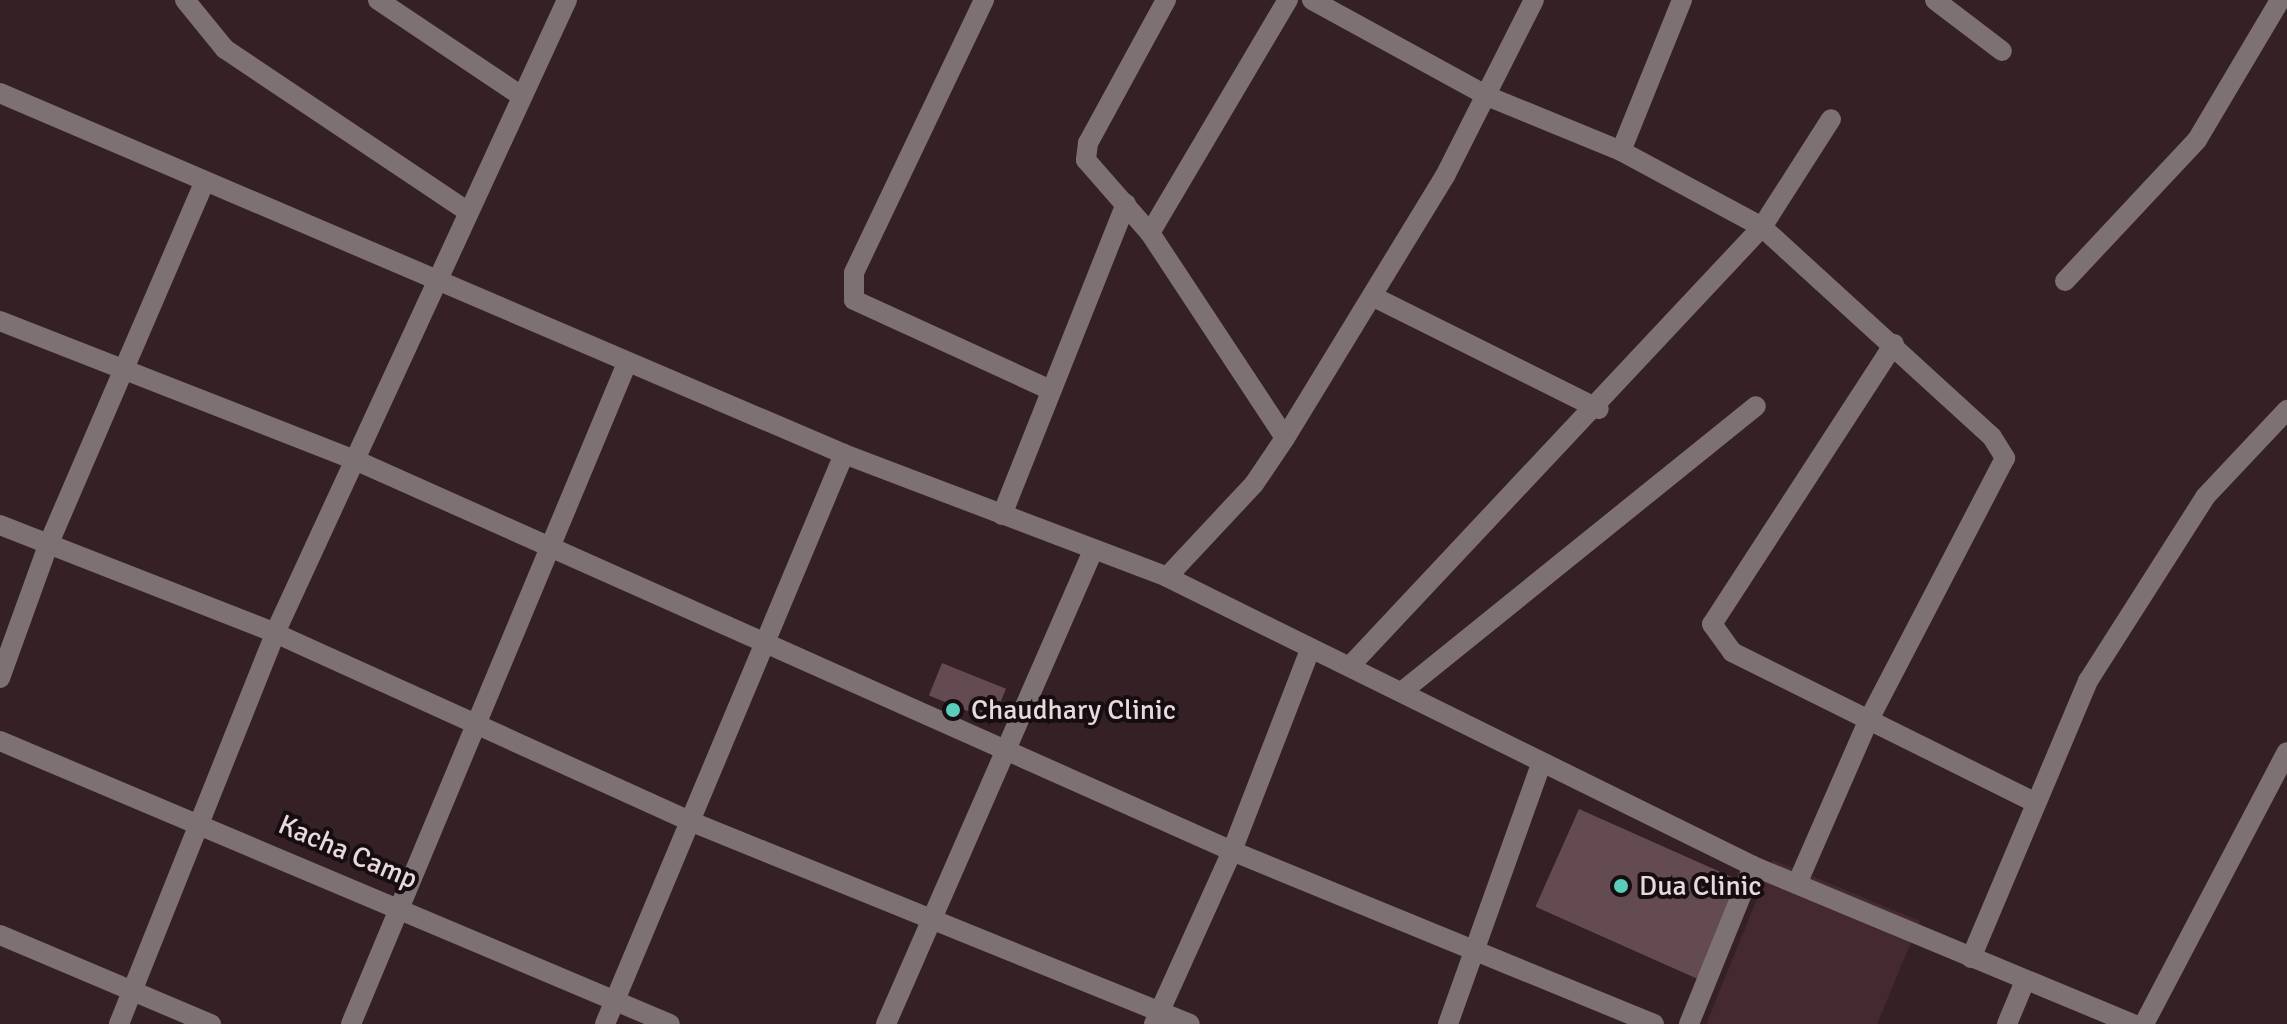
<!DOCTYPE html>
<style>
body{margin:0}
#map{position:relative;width:2287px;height:1024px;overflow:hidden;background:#352026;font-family:Signika,sans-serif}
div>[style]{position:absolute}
.built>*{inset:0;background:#442930}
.building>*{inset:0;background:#634b51;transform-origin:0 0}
.minor>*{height:20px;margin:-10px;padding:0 10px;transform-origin:10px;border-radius:10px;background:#7d7174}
.dots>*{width:22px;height:22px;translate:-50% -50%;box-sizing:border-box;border:4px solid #160d10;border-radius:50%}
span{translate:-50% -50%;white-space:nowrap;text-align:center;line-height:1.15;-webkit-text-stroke:8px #160d10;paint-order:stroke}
.poi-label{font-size:28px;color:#e8d9dc}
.left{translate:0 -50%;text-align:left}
.street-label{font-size:28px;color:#e8d9dc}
</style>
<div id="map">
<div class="built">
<i style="clip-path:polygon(1773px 860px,1920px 921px,1877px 1024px,1706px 1024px)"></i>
</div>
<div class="building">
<i style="left:942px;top:663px;width:69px;height:35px;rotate:22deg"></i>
<i style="left:1579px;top:809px;width:177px;height:107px;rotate:24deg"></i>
</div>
<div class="minor">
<i style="left:185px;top:0;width:63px;rotate:50.8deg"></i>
<i style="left:225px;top:49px;width:288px;rotate:33.8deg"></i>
<i style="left:378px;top:0;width:171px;rotate:33.8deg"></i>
<i style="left:984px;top:0;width:302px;rotate:115.5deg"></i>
<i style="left:854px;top:273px;width:27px;rotate:90deg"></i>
<i style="left:854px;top:300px;width:217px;rotate:24.6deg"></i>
<i style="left:1166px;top:0;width:163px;rotate:118.6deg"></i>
<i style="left:1088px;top:143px;width:17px;rotate:97deg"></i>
<i style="left:1086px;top:160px;width:97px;rotate:48.8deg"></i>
<i style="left:1150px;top:233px;width:245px;rotate:56.6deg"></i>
<i style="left:1312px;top:0;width:200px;rotate:28.7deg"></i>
<i style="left:1487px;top:96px;width:145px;rotate:22.3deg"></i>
<i style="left:1621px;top:151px;width:160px;rotate:28.3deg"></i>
<i style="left:1762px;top:227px;width:311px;rotate:42.4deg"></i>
<i style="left:1992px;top:437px;width:25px;rotate:58deg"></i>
<i style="left:2005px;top:458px;width:294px;rotate:117.5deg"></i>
<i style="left:1869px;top:719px;width:180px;rotate:113.6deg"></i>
<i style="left:1935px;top:0;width:84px;rotate:37.3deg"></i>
<i style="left:0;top:93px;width:918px;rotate:23.16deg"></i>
<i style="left:844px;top:454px;width:346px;rotate:20.8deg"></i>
<i style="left:1167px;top:577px;width:653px;rotate:26.25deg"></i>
<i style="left:1753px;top:866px;width:412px;rotate:22.6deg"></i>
<i style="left:1621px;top:151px;width:163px;rotate:-68deg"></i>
<i style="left:1150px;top:233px;width:271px;rotate:-59.4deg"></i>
<i style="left:2065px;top:281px;width:193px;rotate:-46.9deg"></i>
<i style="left:2197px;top:140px;width:163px;rotate:-59.3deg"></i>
<i style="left:1374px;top:297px;width:251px;rotate:26.5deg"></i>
<i style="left:0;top:321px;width:381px;rotate:21.4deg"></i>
<i style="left:355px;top:460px;width:960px;rotate:24.03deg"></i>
<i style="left:1232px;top:851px;width:456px;rotate:22.3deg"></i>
<i style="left:1894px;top:344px;width:334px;rotate:123deg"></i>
<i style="left:1712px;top:624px;width:34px;rotate:54deg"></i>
<i style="left:1732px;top:652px;width:339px;rotate:26.4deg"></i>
<i style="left:1002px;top:515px;width:335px;rotate:-68.3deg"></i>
<i style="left:0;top:525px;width:295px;rotate:21.4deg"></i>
<i style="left:275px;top:633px;width:458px;rotate:24.4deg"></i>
<i style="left:692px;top:822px;width:537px;rotate:22.08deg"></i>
<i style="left:1167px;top:577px;width:127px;rotate:-46.9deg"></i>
<i style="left:1254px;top:484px;width:55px;rotate:-56deg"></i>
<i style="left:1285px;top:438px;width:307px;rotate:-58.6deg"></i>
<i style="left:1445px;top:176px;width:197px;rotate:-63.2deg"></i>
<i style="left:1350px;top:666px;width:602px;rotate:-46.82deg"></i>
<i style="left:1762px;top:227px;width:128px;rotate:-57.4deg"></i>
<i style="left:0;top:678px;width:144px;rotate:-70.1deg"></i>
<i style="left:49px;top:543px;width:390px;rotate:-66.7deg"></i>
<i style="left:1404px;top:690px;width:452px;rotate:-38.9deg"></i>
<i style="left:0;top:741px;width:727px;rotate:22.9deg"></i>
<i style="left:0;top:935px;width:229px;rotate:22.9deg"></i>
<i style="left:1971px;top:958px;width:301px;rotate:-67.1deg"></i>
<i style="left:2088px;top:681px;width:218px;rotate:-57.5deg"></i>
<i style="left:2205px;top:497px;width:120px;rotate:-46.7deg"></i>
<i style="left:119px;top:1024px;width:421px;rotate:-68.2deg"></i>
<i style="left:275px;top:633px;width:697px;rotate:-65.24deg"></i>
<i style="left:351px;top:1024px;width:716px;rotate:-67.34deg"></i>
<i style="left:605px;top:1024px;width:618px;rotate:-67.25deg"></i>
<i style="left:886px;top:1024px;width:514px;rotate:-66.38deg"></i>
<i style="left:1154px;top:1024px;width:190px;rotate:-65.7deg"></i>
<i style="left:1232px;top:851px;width:213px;rotate:-68.8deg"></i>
<i style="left:1448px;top:1024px;width:276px;rotate:-70.3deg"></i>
<i style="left:1689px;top:1024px;width:170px;rotate:-67.9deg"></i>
<i style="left:2007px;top:1024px;width:47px;rotate:-67.3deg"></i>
<i style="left:2144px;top:1024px;width:307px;rotate:-62.3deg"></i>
</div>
<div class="dots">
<i style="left:953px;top:710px;background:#5bcebb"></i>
<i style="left:1621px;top:886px;background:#5bcebb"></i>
</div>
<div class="poi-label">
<span class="left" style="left:971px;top:710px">Chaudhary Clinic</span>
<span class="left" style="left:1639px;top:886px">Dua Clinic</span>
</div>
<div class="street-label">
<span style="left:348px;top:852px;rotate:23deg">Kacha Camp</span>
</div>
</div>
